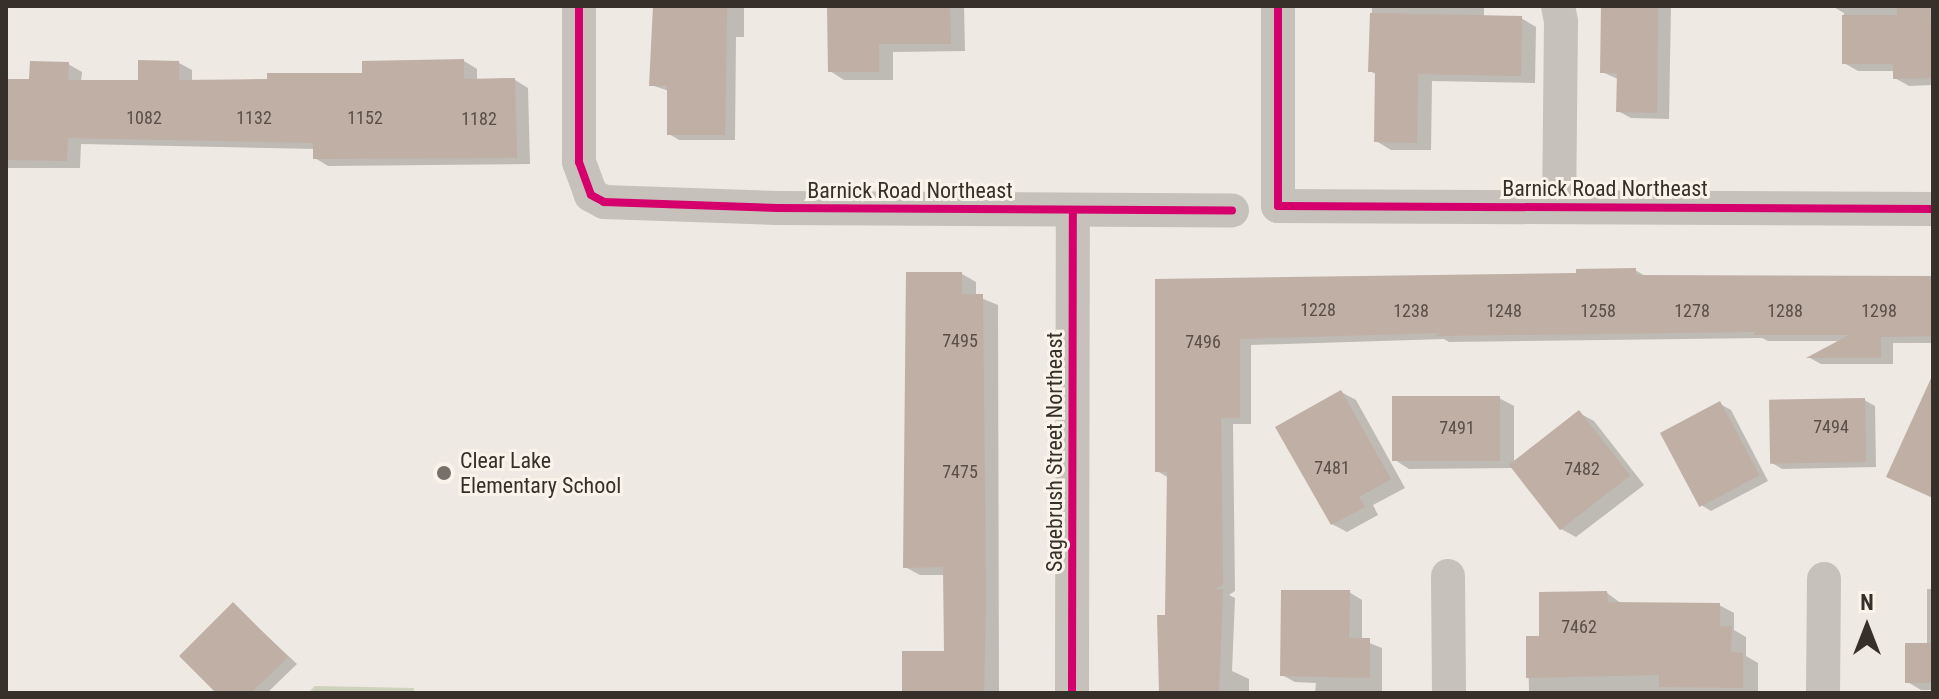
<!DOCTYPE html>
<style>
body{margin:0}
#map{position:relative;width:1939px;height:699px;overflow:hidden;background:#eee9e2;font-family:"Roboto Condensed",sans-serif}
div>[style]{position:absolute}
.green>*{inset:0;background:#ced2bd}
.shadow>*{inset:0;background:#0003}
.building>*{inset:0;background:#c0afa5;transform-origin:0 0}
.minor>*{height:34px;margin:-17px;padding:0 17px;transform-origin:17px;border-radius:17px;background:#c6c1bb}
.cycleway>*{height:8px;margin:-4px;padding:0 4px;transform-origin:4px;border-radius:4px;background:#d6006c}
.dots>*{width:22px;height:22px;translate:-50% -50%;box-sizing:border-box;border:4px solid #f9f3ea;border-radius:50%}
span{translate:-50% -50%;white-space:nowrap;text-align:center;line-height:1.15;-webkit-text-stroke:6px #f9f3ea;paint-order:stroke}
.number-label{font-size:18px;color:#594f48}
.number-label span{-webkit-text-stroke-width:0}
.street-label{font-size:22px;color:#372f29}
.poi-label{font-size:22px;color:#372f29}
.left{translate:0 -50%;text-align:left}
.frame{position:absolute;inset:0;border:8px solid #372f29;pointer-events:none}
.north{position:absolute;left:1827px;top:587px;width:80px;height:80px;-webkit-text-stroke:6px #f9f3ea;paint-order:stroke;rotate:0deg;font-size:22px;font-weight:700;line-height:32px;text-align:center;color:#372f29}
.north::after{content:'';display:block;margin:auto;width:28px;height:36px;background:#372f29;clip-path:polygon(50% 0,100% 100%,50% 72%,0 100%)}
</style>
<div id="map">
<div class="green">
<i style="clip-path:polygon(315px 686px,414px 688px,414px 693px,308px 693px)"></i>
</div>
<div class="shadow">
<i style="clip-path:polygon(656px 6px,744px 6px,744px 37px,736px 37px,735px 140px,679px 140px,669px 134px,669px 91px,651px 85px)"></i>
<i style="clip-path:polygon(829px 6px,964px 6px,965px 51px,893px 52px,893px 80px,844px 80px,830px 71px)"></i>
<i style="clip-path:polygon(1372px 6px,1484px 6px,1484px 17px,1521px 18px,1536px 27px,1535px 83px,1432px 81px,1431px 150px,1391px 150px,1376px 141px,1377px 75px,1370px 71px)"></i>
<i style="clip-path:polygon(1605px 6px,1671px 6px,1669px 119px,1631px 118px,1618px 111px,1618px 79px,1602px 72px)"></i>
<i style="clip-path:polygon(1832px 6px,1933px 6px,1933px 85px,1909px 86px,1895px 78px,1895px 71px,1858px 71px,1844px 63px,1844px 13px)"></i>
<i style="clip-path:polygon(464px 61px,477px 69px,477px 81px,515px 80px,528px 88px,530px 164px,328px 166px,315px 158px,315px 149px,81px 144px,80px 168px,6px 168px,6px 81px,31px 81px,68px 64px,82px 72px,81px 82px,140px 82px,179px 63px,192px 70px,192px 82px,364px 75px)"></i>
<i style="clip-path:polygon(1635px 270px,1647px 277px,1933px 278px,1933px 343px,1893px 343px,1893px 364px,1821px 364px,1810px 358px,1842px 341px,1768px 341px,1762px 338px,1449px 342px,1444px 339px,1251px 345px,1251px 424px,1233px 424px,1235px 591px,1229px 595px,1235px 598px,1232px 671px,1249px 679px,1249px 693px,1159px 693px,1166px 617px,1169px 478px,1157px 471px,1157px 281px,1579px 275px)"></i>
<i style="clip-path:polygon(962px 274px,976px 282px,976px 296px,998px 305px,999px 693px,904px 693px,946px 653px,945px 575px,920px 575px,905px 567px)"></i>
<i style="clip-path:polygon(1341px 392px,1356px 400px,1405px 488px,1373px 505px,1378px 515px,1347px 532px,1332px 524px)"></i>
<i style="clip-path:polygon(1499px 398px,1514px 406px,1514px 463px,1579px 413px,1594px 421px,1644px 485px,1576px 537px,1561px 529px,1514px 468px,1409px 469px,1395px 460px)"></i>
<i style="clip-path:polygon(1864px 400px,1875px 406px,1876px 467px,1782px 469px,1772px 463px)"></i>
<i style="clip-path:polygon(1720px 404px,1731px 410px,1768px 481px,1711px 511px,1701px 505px)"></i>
<i style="clip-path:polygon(1927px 589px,1933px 589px,1933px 690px,1921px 690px,1906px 681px,1927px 645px)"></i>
<i style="clip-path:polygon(1349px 592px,1362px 600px,1362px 640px,1382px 648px,1382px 693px,1315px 693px,1316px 683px,1295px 682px,1282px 675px)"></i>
<i style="clip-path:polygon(1607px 593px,1622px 604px,1719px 605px,1734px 613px,1734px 630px,1746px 637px,1746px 656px,1758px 663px,1758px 693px,1529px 693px,1528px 638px,1541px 638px)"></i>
<i style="clip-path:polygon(234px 605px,297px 664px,267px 693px,219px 693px)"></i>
</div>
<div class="building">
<i style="clip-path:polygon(653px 6px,727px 6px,725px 135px,667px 135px,667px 86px,649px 86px)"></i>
<i style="clip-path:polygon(827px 6px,950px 6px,951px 44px,879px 44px,879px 72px,828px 72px)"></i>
<i style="clip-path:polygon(1601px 6px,1658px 6px,1657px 113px,1616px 112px,1617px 73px,1600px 73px)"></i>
<i style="clip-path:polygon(1897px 6px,1930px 6px,1933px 78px,1893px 79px,1893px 64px,1842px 64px,1842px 15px,1897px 15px)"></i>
<i style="clip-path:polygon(1370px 13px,1522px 16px,1521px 76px,1418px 74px,1417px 143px,1374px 142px,1375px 72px,1368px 72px)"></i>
<i style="clip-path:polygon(464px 59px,464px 79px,515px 78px,517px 158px,313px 159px,313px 143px,68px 138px,67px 161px,6px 160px,6px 79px,29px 79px,30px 61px,69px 62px,68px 80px,138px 80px,138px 60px,179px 61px,179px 80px,267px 79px,267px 73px,362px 73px,362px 61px)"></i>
<i style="clip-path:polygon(1636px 268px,1636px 275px,1933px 276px,1933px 336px,1881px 337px,1881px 358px,1806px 358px,1849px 335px,1754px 335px,1754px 332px,1435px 336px,1441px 333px,1240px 339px,1240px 418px,1221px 418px,1223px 585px,1215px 589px,1223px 589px,1219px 693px,1159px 693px,1157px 615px,1165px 615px,1167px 472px,1155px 472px,1155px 279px,1576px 273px,1576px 269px)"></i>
<i style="clip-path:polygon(906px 272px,962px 272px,962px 294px,983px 294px,986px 600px,984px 693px,902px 693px,902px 651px,944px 651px,943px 567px,903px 568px)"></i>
<i style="clip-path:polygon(1933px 374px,1933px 498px,1886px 477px)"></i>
<i style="clip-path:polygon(1341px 390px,1391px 479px,1359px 497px,1365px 507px,1331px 525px,1275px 427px)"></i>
<i style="left:1392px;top:396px;width:108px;height:65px"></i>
<i style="left:1865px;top:398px;width:64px;height:96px;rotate:89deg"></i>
<i style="left:1720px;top:401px;width:84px;height:68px;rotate:62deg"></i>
<i style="left:1579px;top:410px;width:83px;height:89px;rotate:52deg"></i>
<i style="clip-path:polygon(1281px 590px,1350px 590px,1349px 638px,1370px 638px,1370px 678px,1280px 676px)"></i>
<i style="clip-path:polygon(1607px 591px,1608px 602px,1720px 603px,1720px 626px,1732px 626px,1731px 652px,1743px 653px,1743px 688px,1659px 687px,1659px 675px,1526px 678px,1526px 636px,1539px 636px,1539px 592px)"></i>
<i style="clip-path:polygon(233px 602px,288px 657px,251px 693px,216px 693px,179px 656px)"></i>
<i style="left:1905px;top:643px;width:28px;height:40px"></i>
</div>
<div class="minor">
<i style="left:579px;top:6px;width:156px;rotate:90deg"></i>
<i style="left:579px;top:162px;width:35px;rotate:70deg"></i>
<i style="left:591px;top:195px;width:15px;rotate:28deg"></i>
<i style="left:604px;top:202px;width:173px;rotate:2deg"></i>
<i style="left:777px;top:208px;width:455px;rotate:0.3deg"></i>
<i style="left:1278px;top:6px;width:200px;rotate:90deg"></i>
<i style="left:1278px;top:206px;width:655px;rotate:0.26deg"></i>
<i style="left:1558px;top:6px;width:16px;rotate:79deg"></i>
<i style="left:1561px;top:22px;width:185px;rotate:90.6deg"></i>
<i style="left:1448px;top:576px;width:117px;rotate:89.5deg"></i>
<i style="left:1072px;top:693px;width:483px;rotate:-89.9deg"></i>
<i style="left:1823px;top:693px;width:114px;rotate:-89.5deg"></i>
</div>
<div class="cycleway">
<i style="left:579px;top:6px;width:156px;rotate:90deg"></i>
<i style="left:579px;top:162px;width:35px;rotate:70deg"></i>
<i style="left:591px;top:195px;width:15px;rotate:28deg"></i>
<i style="left:604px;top:202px;width:173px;rotate:2deg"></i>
<i style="left:777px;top:208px;width:455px;rotate:0.3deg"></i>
<i style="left:1278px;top:6px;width:200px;rotate:90deg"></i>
<i style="left:1278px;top:206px;width:655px;rotate:0.26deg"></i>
<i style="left:1072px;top:693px;width:483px;rotate:-89.9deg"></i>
</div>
<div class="dots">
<i style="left:444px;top:473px;background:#77706a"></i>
</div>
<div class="number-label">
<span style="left:144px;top:118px">1082</span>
<span style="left:254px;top:118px">1132</span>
<span style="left:365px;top:118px">1152</span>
<span style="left:479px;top:119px">1182</span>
<span style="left:1318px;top:310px">1228</span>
<span style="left:1411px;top:311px">1238</span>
<span style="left:1504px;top:311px">1248</span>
<span style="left:1598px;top:311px">1258</span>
<span style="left:1692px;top:311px">1278</span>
<span style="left:1785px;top:311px">1288</span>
<span style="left:1879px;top:311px">1298</span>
<span style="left:960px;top:341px">7495</span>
<span style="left:1203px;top:342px">7496</span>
<span style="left:1831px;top:427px">7494</span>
<span style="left:1457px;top:428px">7491</span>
<span style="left:1332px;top:468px">7481</span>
<span style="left:1582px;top:469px">7482</span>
<span style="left:960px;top:472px">7475</span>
<span style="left:1579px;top:627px">7462</span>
</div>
<div class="street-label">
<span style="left:1605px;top:189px">Barnick Road Northeast</span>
<span style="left:910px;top:191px">Barnick Road Northeast</span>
<span style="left:1055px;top:452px;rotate:-90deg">Sagebrush Street Northeast</span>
</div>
<div class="poi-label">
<span class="left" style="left:460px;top:473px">Clear Lake<br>Elementary School</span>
</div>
<div class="frame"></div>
<div class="north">N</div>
</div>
